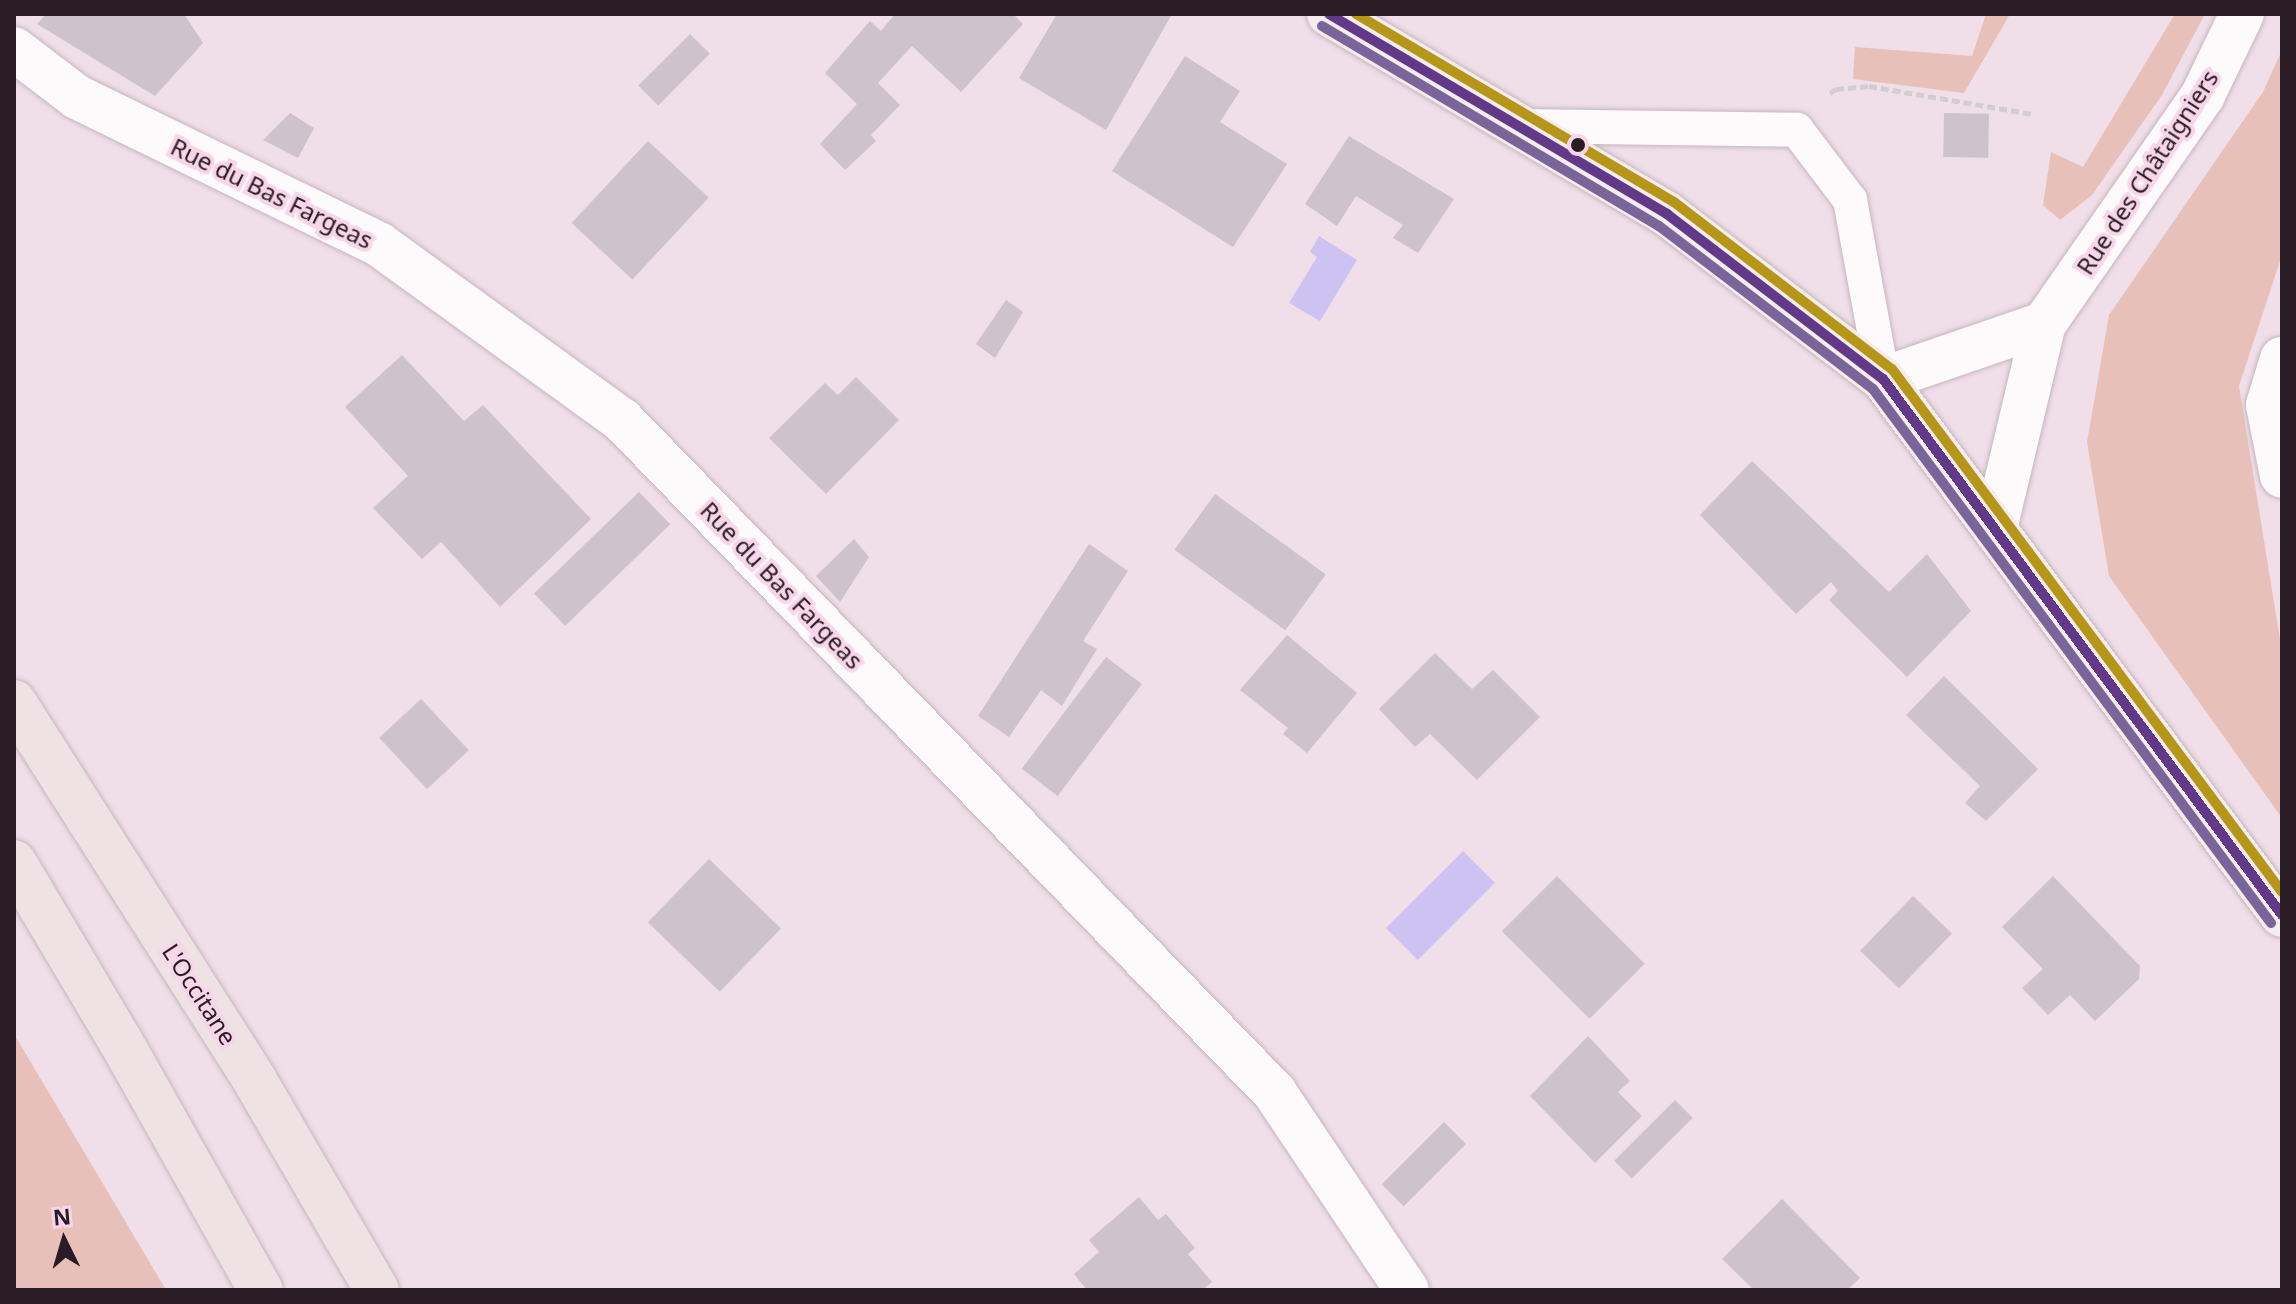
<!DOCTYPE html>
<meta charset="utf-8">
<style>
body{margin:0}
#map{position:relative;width:2296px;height:1304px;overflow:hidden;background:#f0dee8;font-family:"Noto Sans",sans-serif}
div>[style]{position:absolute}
.green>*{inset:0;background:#e8c0ba}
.water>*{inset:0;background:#ccc3f3;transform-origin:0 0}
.building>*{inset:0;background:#cec2cc;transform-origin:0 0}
.path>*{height:5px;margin-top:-2.5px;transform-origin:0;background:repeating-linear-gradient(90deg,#d2cdd0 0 8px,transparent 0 12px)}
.roads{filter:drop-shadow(0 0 2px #c5b6be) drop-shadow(0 0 2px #c5b6be)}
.lane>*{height:34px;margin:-17px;padding:0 17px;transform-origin:17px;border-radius:17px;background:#fdfafc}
.street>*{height:44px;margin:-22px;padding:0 22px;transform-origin:22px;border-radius:22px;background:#fdfafc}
.primary>*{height:44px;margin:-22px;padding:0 22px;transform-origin:22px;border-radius:22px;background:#f5ecee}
.highway>*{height:44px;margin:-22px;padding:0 22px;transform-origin:22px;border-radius:22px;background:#efe2e5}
.bus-1>*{height:10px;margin:-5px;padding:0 5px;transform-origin:5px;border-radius:5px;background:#623888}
.bus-2>*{height:10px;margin:-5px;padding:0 5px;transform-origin:5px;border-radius:5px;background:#7a659a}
.bus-3>*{height:10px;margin:-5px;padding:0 5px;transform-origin:5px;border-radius:5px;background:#b69618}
.dots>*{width:22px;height:22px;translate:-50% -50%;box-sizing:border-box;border:4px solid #f8d6e9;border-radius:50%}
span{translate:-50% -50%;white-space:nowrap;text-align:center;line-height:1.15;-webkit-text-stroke:8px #f8d6e9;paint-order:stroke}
.street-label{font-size:24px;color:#291c24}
.frame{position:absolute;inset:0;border:16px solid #291c24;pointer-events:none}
.north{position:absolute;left:24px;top:1200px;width:80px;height:80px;-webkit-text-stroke:6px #f8d6e9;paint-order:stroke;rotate:355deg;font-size:22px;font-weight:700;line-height:32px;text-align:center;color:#291c24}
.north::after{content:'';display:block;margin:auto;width:28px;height:36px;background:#291c24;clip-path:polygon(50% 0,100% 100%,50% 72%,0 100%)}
</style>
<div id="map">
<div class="green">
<i style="clip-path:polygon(1986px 14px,2010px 14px,1964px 93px,1853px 79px,1855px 47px,1972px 56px)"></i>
<i style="clip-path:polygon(2175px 14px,2205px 14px,2162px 95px,2092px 195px,2060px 220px,2043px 205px,2051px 152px,2083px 167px)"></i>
<i style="clip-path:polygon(2282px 50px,2282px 255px,2239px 386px,2282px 652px,2282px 818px,2109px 576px,2087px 442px,2109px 315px,2263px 92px)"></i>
<i style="clip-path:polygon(14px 1034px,166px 1290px,14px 1290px)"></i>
</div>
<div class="water">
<i style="clip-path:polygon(1319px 236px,1357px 260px,1320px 321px,1289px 303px,1317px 257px,1310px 252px)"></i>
<i style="left:1463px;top:851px;width:45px;height:109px;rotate:45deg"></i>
</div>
<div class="building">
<i style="clip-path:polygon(46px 14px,184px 14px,203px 43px,155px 96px,37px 24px)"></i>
<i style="clip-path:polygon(895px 14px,1013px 14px,1023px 24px,961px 92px,912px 46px,878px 83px,900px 105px,871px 135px,876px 141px,845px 170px,820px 144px,857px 104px,825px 73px,870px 21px,881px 31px)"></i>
<i style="clip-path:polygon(1057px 14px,1172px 14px,1106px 130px,1019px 78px)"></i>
<i style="left:690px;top:34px;width:28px;height:73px;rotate:45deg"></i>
<i style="clip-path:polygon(1185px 56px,1240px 91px,1220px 122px,1287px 164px,1233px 247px,1112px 171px)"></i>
<i style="clip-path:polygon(290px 113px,314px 128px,298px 158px,263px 140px)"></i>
<i style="left:1944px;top:113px;width:45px;height:44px;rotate:1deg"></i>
<i style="clip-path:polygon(1349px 136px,1454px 199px,1418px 253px,1393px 238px,1403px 225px,1356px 196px,1337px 226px,1305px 204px)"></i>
<i style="left:648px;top:141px;width:83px;height:112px;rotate:43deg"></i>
<i style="clip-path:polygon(1006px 300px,1023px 312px,995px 358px,976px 344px)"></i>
<i style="clip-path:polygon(402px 355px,464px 421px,483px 405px,591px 519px,500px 607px,441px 542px,422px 559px,373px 508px,408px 476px,345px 407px)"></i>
<i style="clip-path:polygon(856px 377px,899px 420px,826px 494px,769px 438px,825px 383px,838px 395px)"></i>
<i style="clip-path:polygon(1752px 461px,1889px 592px,1927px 554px,1971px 611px,1907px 677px,1829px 600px,1838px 591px,1831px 582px,1796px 614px,1700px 515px)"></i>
<i style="left:639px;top:492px;width:45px;height:146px;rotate:46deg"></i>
<i style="left:1215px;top:494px;width:137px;height:69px;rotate:36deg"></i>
<i style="clip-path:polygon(854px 539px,869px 557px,840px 602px,816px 576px)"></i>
<i style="clip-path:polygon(1089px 544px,1128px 571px,1083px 641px,1097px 649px,1062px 706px,1041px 690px,1009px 737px,978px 716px)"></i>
<i style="clip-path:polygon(1287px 635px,1357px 693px,1307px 753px,1283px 734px,1288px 728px,1240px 690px)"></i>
<i style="clip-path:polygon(1435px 653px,1472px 689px,1493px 670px,1540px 717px,1477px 780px,1430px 734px,1415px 747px,1379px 709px)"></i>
<i style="left:1106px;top:657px;width:45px;height:140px;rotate:37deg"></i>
<i style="clip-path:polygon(1944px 676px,2038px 769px,1986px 821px,1965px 803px,1980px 786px,1906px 715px)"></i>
<i style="left:421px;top:699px;width:70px;height:57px;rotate:47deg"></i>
<i style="left:709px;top:859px;width:100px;height:88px;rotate:44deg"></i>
<i style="left:1557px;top:876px;width:124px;height:78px;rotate:45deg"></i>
<i style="clip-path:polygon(2053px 876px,2140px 966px,2139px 979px,2095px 1021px,2070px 995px,2048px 1015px,2022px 988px,2043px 969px,2002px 927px)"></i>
<i style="left:1913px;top:896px;width:54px;height:76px;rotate:44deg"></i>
<i style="clip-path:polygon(1588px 1036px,1630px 1081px,1618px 1092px,1642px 1116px,1595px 1163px,1530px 1096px)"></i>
<i style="left:1675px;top:1100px;width:25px;height:86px;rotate:45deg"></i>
<i style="left:1444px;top:1122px;width:31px;height:88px;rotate:45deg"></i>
<i style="clip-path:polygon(1139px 1197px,1158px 1220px,1166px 1214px,1195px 1248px,1188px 1254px,1212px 1282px,1202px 1290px,1087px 1290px,1074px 1274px,1099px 1252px,1089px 1240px)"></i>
<i style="clip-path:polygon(1782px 1199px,1860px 1278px,1847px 1290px,1754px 1290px,1722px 1259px)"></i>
</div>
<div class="path">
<i style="left:1830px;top:93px;width:7px;rotate:-34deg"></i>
<i style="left:1836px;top:89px;width:33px;rotate:-5deg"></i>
<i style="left:1869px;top:86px;width:166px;rotate:9.7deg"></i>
</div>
<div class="roads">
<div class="lane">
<i style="left:1519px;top:126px;width:278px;rotate:0.8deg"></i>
<i style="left:1797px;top:130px;width:88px;rotate:52.9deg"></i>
<i style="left:1850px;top:200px;width:182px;rotate:79.6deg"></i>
</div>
<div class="street">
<i style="left:14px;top:49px;width:79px;rotate:37.3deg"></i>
<i style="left:77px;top:97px;width:337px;rotate:26deg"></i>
<i style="left:380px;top:245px;width:299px;rotate:35.9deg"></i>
<i style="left:622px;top:420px;width:938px;rotate:45.86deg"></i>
<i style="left:1275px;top:1093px;width:237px;rotate:56.2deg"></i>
<i style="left:2282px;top:359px;width:48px;rotate:106.9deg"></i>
<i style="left:2268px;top:405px;width:72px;rotate:78.8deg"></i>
<i style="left:1883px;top:379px;width:170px;rotate:-18.9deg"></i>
<i style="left:1995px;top:529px;width:211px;rotate:-76.6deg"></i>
<i style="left:2044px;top:324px;width:279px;rotate:-55.2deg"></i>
<i style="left:2203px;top:95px;width:90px;rotate:-64.3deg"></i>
</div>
<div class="primary">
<i style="left:1329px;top:14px;width:393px;rotate:30.6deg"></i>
<i style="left:1667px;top:214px;width:272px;rotate:37.4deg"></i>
<i style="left:1883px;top:379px;width:668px;rotate:53.34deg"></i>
</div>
<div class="highway">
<i style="left:14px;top:702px;width:447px;rotate:57.5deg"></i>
<i style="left:254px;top:1079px;width:244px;rotate:59.8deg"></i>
<i style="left:14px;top:862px;width:209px;rotate:59.3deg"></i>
<i style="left:121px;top:1042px;width:285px;rotate:60.6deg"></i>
</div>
</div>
<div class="bus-1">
<i style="left:1329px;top:14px;width:393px;rotate:30.6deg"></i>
<i style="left:1667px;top:214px;width:272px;rotate:37.4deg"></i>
<i style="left:1883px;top:379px;width:668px;rotate:53.34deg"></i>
</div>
<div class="bus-2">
<i style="left:1322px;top:26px;width:392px;rotate:30.7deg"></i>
<i style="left:1659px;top:226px;width:269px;rotate:37.3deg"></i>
<i style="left:1873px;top:389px;width:666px;rotate:53.3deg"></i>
</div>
<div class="bus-3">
<i style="left:1356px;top:14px;width:369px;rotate:30.6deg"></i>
<i style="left:1674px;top:202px;width:275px;rotate:37.5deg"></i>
<i style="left:1892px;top:369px;width:652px;rotate:53.29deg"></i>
</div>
<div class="dots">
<i style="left:1578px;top:145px;background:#291c24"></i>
</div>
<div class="street-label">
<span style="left:2147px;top:172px;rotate:-57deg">Rue des Châtaigniers</span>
<span style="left:272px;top:193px;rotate:26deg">Rue du Bas Fargeas</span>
<span style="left:782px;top:585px;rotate:46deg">Rue du Bas Fargeas</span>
<span style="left:200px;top:994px;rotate:57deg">L'Occitane</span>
</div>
<div class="frame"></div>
<div class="north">N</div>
</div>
